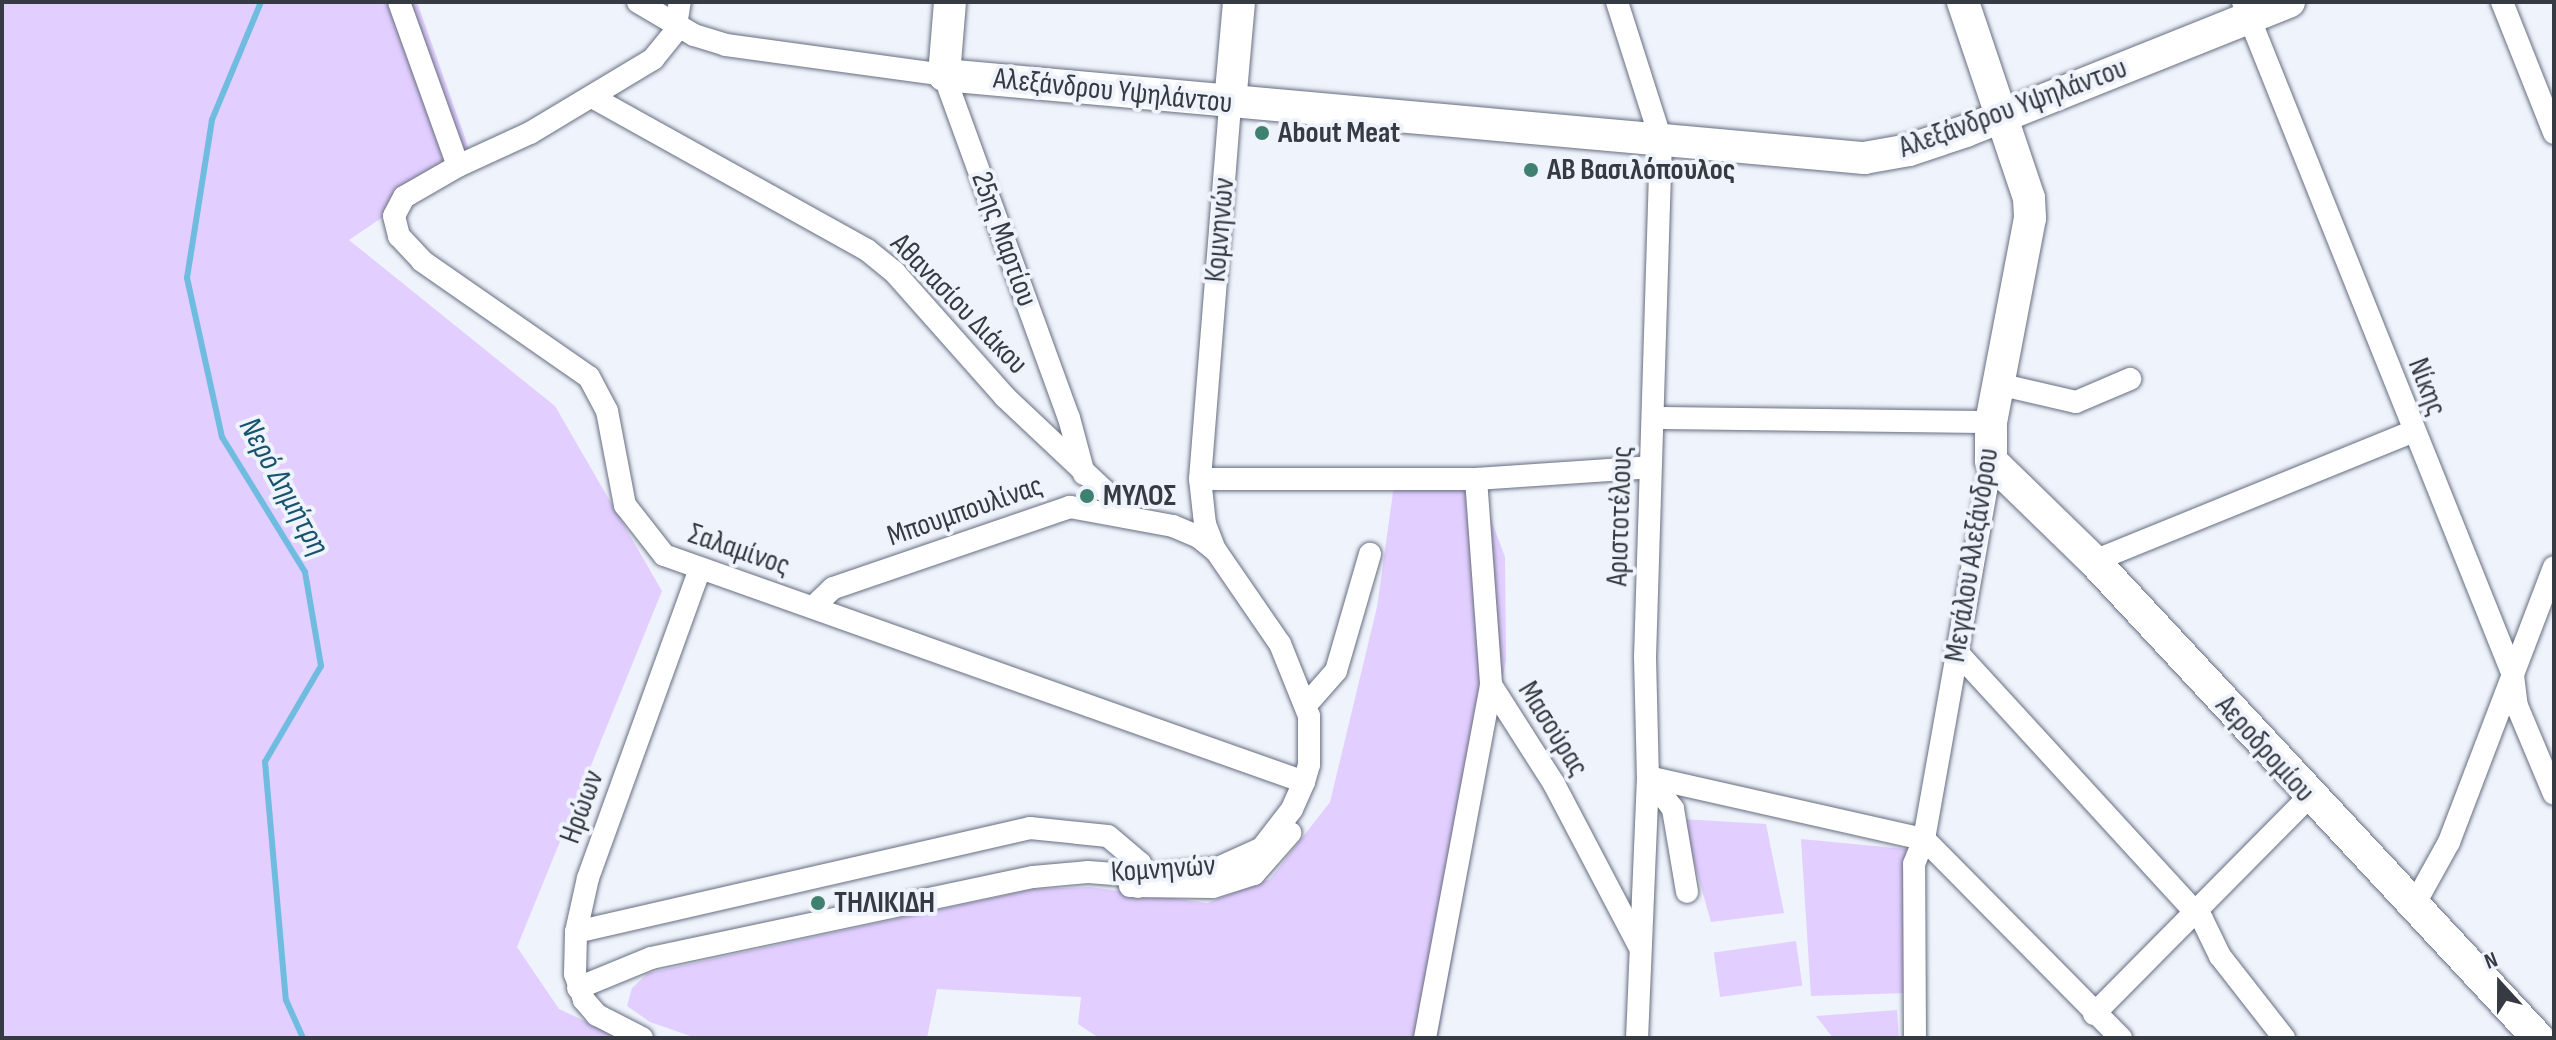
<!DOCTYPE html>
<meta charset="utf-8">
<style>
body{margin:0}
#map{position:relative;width:2556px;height:1040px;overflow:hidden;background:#eff3fb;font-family:"Sofia Sans Condensed",sans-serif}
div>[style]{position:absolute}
.green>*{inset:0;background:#e2ceff;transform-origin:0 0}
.stream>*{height:6px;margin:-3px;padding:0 3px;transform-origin:3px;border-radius:3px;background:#70bce1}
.roads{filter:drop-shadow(0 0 2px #666e80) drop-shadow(0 0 2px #666e80)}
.street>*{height:22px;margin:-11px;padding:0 11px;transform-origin:11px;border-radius:11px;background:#fff}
.secondary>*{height:32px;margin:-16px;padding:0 16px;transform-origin:16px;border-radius:16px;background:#fff}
.dots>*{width:22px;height:22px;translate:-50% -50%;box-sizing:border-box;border:4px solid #eff3fb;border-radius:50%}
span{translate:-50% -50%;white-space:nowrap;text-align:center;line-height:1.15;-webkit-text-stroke:8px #eff3fb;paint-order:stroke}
.street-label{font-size:30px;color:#363a42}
.poi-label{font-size:30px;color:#363a42;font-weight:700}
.left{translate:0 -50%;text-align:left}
.water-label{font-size:32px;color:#16536d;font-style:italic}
.frame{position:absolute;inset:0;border:4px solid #363a42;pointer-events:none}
.north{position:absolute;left:2460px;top:944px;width:80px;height:80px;-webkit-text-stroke:6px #eff3fb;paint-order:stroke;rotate:339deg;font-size:22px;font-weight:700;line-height:32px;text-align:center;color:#363a42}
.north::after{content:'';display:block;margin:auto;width:28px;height:36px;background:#363a42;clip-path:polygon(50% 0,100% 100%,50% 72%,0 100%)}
</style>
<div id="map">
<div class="green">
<i style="clip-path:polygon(2px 2px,417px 2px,470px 152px,458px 166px,349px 240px,555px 406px,662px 591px,517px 947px,559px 1009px,621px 1038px,2px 1038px)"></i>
<i style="clip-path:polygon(1395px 478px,1476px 479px,1505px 557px,1506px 660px,1438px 1038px,1099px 1038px,1078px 1024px,1081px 997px,937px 989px,927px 1038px,696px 1038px,650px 1022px,627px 1006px,632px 988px,648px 973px,1034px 889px,1090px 887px,1207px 903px,1270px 879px,1330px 802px,1377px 607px)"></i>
<i style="clip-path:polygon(1682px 819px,1766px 824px,1784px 913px,1711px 922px)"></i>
<i style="clip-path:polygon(1801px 839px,1906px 849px,1906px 993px,1811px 996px)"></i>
<i style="left:1796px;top:941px;width:45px;height:83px;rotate:82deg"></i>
<i style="clip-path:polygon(1897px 1010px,1899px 1038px,1833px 1038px,1816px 1016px)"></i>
</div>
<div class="stream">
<i style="left:261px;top:2px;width:128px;rotate:112.6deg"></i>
<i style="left:212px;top:120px;width:160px;rotate:99deg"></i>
<i style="left:187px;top:278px;width:163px;rotate:77.6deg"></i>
<i style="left:222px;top:437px;width:158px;rotate:58.4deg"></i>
<i style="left:305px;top:572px;width:95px;rotate:80.3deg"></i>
<i style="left:321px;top:666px;width:111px;rotate:120.3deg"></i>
<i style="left:265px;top:762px;width:239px;rotate:85deg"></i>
<i style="left:286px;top:1000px;width:42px;rotate:65.9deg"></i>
</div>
<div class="roads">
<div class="street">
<i style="left:399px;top:2px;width:174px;rotate:70.2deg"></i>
<i style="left:458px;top:166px;width:79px;rotate:-24.6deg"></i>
<i style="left:530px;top:133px;width:144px;rotate:-31deg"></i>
<i style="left:653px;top:59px;width:35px;rotate:-51deg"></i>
<i style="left:675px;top:32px;width:30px;rotate:-81deg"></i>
<i style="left:638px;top:2px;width:65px;rotate:30.5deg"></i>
<i style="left:694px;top:35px;width:34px;rotate:17deg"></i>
<i style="left:726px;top:45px;width:220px;rotate:7.8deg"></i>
<i style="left:944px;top:75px;width:365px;rotate:70deg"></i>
<i style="left:1069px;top:418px;width:58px;rotate:75deg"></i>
<i style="left:1617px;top:2px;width:145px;rotate:72.3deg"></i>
<i style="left:1661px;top:140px;width:517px;rotate:91.77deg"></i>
<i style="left:1645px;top:657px;width:120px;rotate:88.6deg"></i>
<i style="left:1648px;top:777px;width:261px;rotate:92.4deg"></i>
<i style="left:2243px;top:2px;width:725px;rotate:68.14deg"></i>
<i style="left:2513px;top:675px;width:31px;rotate:83deg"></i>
<i style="left:2517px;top:706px;width:95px;rotate:67.2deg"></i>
<i style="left:2502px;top:2px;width:141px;rotate:68.3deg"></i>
<i style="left:592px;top:97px;width:315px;rotate:29.1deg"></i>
<i style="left:867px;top:250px;width:36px;rotate:39deg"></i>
<i style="left:895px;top:273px;width:166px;rotate:48.4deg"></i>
<i style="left:1005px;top:397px;width:172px;rotate:43.3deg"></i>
<i style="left:458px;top:166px;width:62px;rotate:150.1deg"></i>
<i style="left:404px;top:197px;width:21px;rotate:118deg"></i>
<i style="left:394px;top:216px;width:21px;rotate:76deg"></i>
<i style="left:399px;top:236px;width:34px;rotate:47deg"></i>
<i style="left:422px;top:261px;width:203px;rotate:34.8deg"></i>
<i style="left:589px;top:377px;width:38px;rotate:62deg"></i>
<i style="left:607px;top:411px;width:96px;rotate:79.2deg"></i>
<i style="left:625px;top:505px;width:63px;rotate:52deg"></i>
<i style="left:664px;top:555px;width:679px;rotate:19.53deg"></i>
<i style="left:1998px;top:384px;width:80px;rotate:13deg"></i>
<i style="left:2076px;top:402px;width:59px;rotate:-23.1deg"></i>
<i style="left:1653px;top:418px;width:338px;rotate:0.7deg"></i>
<i style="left:1200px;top:479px;width:276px"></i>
<i style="left:1476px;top:479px;width:174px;rotate:-3.9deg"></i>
<i style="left:1476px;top:479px;width:207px;rotate:85.8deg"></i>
<i style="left:1491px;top:685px;width:117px;rotate:57.5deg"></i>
<i style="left:1554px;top:784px;width:181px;rotate:62.3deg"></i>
<i style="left:1215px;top:550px;width:28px;rotate:-111deg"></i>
<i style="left:1205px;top:524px;width:45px;rotate:-96.3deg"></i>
<i style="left:1200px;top:479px;width:377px;rotate:-85.4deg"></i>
<i style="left:2094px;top:561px;width:343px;rotate:-22.1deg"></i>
<i style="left:1956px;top:651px;width:364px;rotate:47.5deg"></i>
<i style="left:2202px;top:919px;width:41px;rotate:64.1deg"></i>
<i style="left:2220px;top:956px;width:104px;rotate:52deg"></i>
<i style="left:1306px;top:705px;width:45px;rotate:-48.6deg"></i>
<i style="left:1336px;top:671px;width:122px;rotate:-73.8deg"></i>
<i style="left:1648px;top:777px;width:283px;rotate:12.7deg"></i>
<i style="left:1649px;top:778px;width:39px;rotate:52deg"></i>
<i style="left:1673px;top:809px;width:84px;rotate:80.4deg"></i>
<i style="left:1924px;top:839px;width:280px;rotate:45.3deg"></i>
<i style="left:1130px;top:886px;width:83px;rotate:0.7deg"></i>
<i style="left:1213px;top:887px;width:43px;rotate:-17.6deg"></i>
<i style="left:1254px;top:874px;width:55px;rotate:-48.7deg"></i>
<i style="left:2413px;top:907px;width:74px;rotate:-61deg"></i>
<i style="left:2449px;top:842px;width:294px;rotate:-69.1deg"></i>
<i style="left:576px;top:932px;width:466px;rotate:-12.9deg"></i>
<i style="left:1030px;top:828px;width:78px;rotate:5.9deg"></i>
<i style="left:1108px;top:836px;width:42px;rotate:40.2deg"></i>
<i style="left:1140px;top:863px;width:24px;rotate:95deg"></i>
<i style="left:578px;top:988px;width:79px;rotate:-22.3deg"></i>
<i style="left:651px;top:958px;width:390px;rotate:-12deg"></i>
<i style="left:1033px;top:877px;width:55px;rotate:-5.2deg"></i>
<i style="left:1088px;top:872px;width:53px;rotate:4.3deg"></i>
<i style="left:1141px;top:876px;width:77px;rotate:-5.9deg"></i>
<i style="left:1218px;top:868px;width:48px;rotate:-24.4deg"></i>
<i style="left:1262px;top:848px;width:49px;rotate:-52.4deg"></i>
<i style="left:1292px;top:809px;width:30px;rotate:-66deg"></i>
<i style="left:1304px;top:782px;width:18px;rotate:-74deg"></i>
<i style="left:1309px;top:765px;width:49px;rotate:-90deg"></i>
<i style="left:1309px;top:716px;width:78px;rotate:-111.9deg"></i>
<i style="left:1280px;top:644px;width:113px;rotate:-124.5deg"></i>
<i style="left:1216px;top:551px;width:22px;rotate:-141deg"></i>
<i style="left:1199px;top:537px;width:28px;rotate:-157deg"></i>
<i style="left:1173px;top:526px;width:105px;rotate:-169.5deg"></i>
<i style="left:1070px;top:507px;width:250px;rotate:161.1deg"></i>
<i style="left:833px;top:588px;width:28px;rotate:136deg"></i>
<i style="left:2094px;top:1014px;width:305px;rotate:-45.3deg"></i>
<i style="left:642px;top:1038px;width:51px;rotate:-152.9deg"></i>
<i style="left:597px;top:1015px;width:20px;rotate:-131deg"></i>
<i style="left:584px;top:1000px;width:28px;rotate:-109deg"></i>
<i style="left:575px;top:974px;width:42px;rotate:-88.6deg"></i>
<i style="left:576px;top:932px;width:55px;rotate:-77.5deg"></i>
<i style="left:588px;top:878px;width:326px;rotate:-70.1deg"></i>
<i style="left:1425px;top:1038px;width:359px;rotate:-79.4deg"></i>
<i style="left:1915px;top:1038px;width:174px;rotate:-90.3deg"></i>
<i style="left:1914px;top:864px;width:27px;rotate:-68deg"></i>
<i style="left:1924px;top:839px;width:384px;rotate:-79.9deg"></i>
</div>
<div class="secondary">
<i style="left:950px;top:2px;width:73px;rotate:94.7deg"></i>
<i style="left:944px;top:75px;width:924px;rotate:5.16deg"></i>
<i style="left:1864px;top:158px;width:46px;rotate:-10.1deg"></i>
<i style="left:1909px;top:150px;width:60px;rotate:-18.4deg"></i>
<i style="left:1966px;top:131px;width:348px;rotate:-21.8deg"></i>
<i style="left:1963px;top:2px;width:207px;rotate:71.4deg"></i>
<i style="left:2029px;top:198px;width:20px;rotate:87deg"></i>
<i style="left:2030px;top:218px;width:208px;rotate:100.8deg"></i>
<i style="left:1991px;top:422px;width:39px;rotate:90deg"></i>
<i style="left:1991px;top:461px;width:144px;rotate:44.2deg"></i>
<i style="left:2094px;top:561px;width:652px;rotate:47.05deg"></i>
<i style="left:1230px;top:103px;width:101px;rotate:-84.9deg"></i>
</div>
</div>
<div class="dots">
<i style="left:1262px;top:133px;background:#3f8171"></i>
<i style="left:1531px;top:170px;background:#3f8171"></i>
<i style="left:1087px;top:496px;background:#3f8171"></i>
<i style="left:818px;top:903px;background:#3f8171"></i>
</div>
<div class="street-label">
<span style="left:1113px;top:91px;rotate:6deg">Αλεξάνδρου Υψηλάντου</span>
<span style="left:2013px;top:108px;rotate:-20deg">Αλεξάνδρου Υψηλάντου</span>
<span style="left:1220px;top:230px;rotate:-85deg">Κομνηνών</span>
<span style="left:1004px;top:239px;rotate:70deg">25ης Μαρτίου</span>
<span style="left:959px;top:304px;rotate:46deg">Αθανασίου Διάκου</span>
<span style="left:2427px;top:387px;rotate:69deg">Νίκης</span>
<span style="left:965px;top:511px;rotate:-19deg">Μπουμπουλίνας</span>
<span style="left:1620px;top:516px;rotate:-88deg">Αριστοτέλους</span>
<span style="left:739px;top:550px;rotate:19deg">Σαλαμίνος</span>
<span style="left:1972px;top:555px;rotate:-81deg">Μεγάλου Αλεξάνδρου</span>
<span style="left:1553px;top:729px;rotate:58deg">Μασούρας</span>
<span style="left:2265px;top:749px;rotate:48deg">Αεροδρομίου</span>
<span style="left:582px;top:807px;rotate:-70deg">Ηρώων</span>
<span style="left:1163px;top:869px;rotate:-4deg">Κομνηνών</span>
</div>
<div class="poi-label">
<span class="left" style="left:1278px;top:133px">About Meat</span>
<span class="left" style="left:1547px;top:170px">ΑΒ Βασιλόπουλος</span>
<span class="left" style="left:1103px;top:496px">ΜΥΛΟΣ</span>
<span class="left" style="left:834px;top:903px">ΤΗΛΙΚΙΔΗ</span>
</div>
<div class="water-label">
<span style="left:283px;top:487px;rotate:61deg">Νερό Δημήτρη</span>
</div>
<div class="frame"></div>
<div class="north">N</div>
</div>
